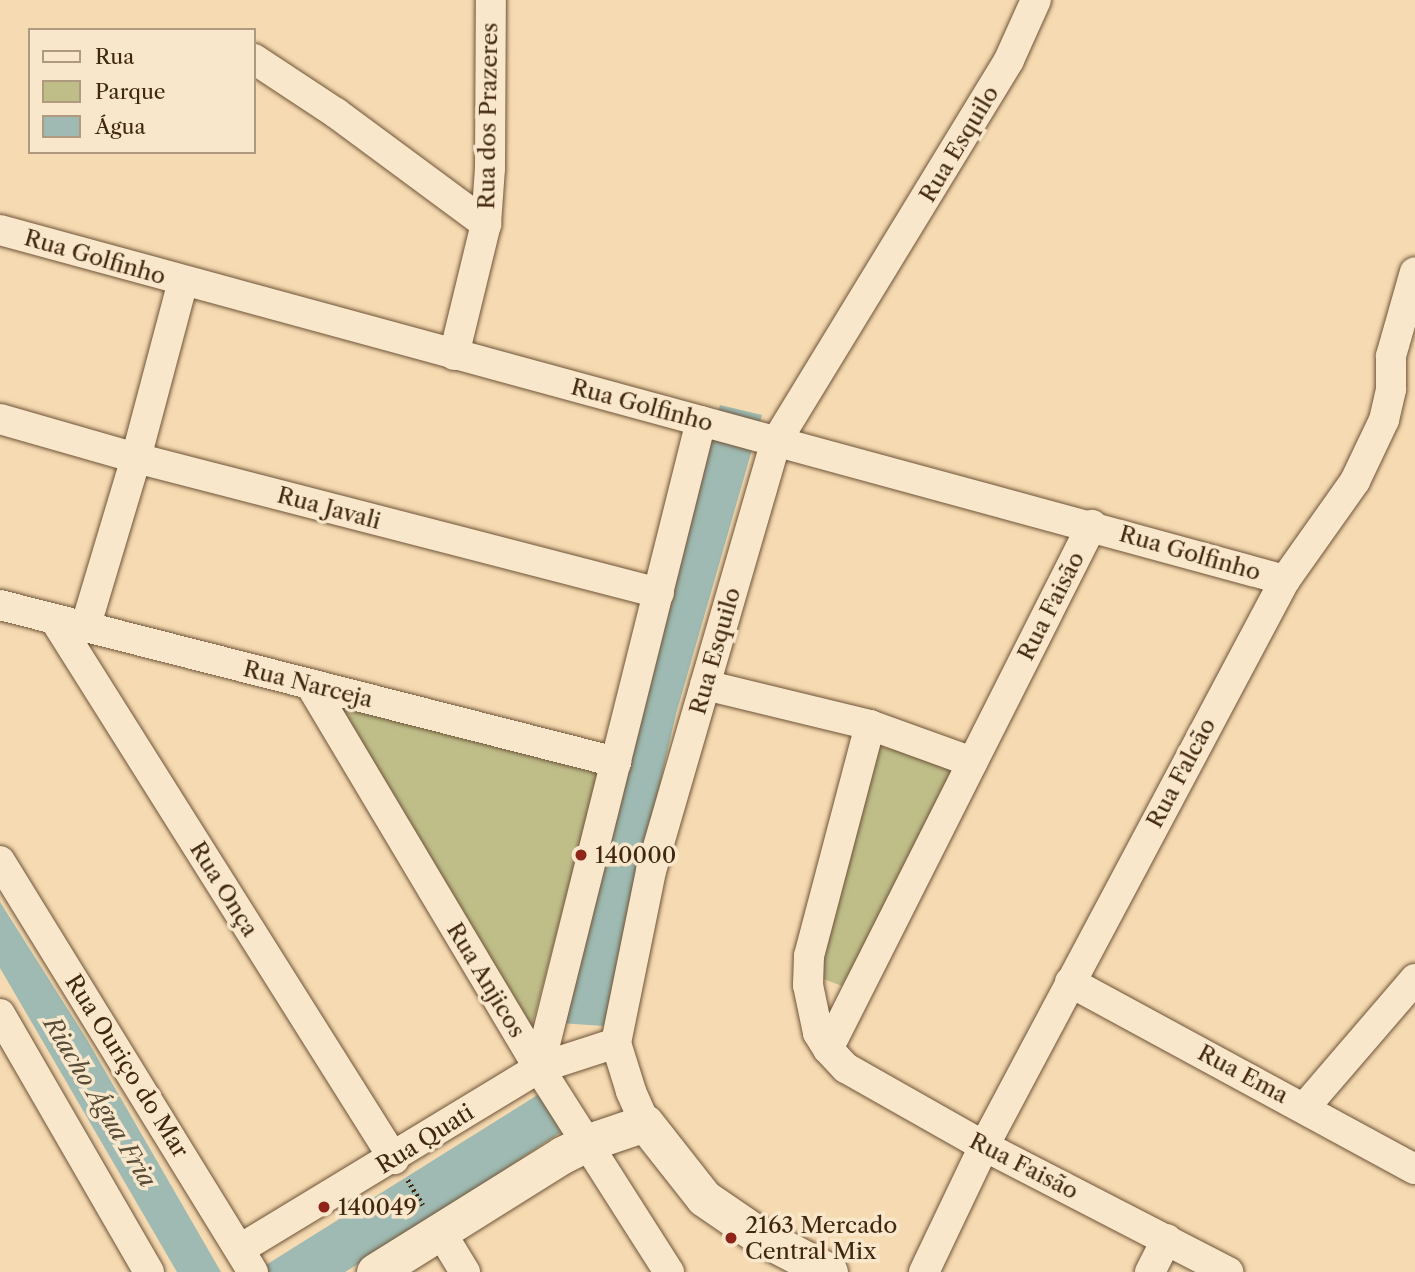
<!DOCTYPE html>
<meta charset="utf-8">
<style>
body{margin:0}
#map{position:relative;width:1415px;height:1272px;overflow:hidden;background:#f6dab1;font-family:"Libre Caslon Text",serif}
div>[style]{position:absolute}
.green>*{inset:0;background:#bfbe89}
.water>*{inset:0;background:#9ebab2}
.path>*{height:4.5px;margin-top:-2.25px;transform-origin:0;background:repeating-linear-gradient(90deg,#41270f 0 2px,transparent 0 5.5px)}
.roads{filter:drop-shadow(0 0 2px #6e5438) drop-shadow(0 0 2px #6e5438)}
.minor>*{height:30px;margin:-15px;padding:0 15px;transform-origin:15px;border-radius:15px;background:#f9e7cc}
.tertiary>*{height:37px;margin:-18.5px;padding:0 18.5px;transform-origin:18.5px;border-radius:18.5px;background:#f9e7cc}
.dots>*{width:19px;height:19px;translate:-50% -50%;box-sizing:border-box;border:4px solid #f9e7cc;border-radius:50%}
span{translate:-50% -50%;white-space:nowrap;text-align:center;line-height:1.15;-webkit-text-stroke:7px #f9e7cc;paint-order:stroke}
.street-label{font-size:23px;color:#41270f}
.poi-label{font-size:23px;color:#41270f}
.left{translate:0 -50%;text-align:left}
.water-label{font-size:24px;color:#584c38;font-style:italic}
.legend{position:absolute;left:28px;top:28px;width:228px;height:126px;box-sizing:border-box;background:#f9e7cc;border:2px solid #af9a80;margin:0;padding:9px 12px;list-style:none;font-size:21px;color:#41270f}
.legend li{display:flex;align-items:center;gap:14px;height:35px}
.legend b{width:35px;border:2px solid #af9a80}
</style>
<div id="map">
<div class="green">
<i style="clip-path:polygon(326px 702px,601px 766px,529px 1037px)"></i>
<i style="clip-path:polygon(877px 745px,959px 766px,842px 986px,818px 977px)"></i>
</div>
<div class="water">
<i style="clip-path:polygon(720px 405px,762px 415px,676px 714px,604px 1026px,559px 1023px,684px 534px)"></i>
<i style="clip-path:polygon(0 902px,86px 1038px,221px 1272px,177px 1272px,0 968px)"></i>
<i style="clip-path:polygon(539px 1094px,561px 1132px,424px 1223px,345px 1272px,263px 1272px,261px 1268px)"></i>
</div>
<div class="path">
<i style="left:408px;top:1180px;width:29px;rotate:59deg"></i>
</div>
<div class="roads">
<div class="minor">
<i style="left:254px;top:59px;width:98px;rotate:33.4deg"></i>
<i style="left:336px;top:113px;width:187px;rotate:36.5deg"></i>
<i style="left:0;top:230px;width:1332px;rotate:15.24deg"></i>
<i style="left:454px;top:355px;width:135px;rotate:-76.3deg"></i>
<i style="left:486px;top:224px;width:56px;rotate:-85.9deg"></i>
<i style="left:490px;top:168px;width:168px;rotate:-89.7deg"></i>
<i style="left:0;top:419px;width:141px;rotate:16deg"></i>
<i style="left:136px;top:458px;width:540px;rotate:14.47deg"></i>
<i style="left:0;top:605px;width:636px;rotate:14.3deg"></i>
<i style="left:55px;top:620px;width:637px;rotate:57.83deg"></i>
<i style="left:85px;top:628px;width:177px;rotate:-73.3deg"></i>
<i style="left:136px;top:458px;width:183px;rotate:-75.1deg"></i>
<i style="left:310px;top:684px;width:447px;rotate:59.2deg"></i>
<i style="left:539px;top:1068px;width:242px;rotate:57.5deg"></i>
<i style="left:705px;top:685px;width:170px;rotate:13.6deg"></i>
<i style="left:870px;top:725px;width:109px;rotate:19.9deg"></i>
<i style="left:870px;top:725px;width:239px;rotate:104.8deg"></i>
<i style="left:809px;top:956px;width:29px;rotate:92deg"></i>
<i style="left:808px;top:985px;width:49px;rotate:78.2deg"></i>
<i style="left:818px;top:1033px;width:19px;rotate:58deg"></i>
<i style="left:828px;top:1049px;width:26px;rotate:47deg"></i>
<i style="left:846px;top:1068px;width:159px;rotate:29.5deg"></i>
<i style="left:984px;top:1146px;width:275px;rotate:27.3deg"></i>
<i style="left:0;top:861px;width:483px;rotate:58.4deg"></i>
<i style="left:1070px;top:982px;width:392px;rotate:28.5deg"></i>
<i style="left:0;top:1014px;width:298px;rotate:60deg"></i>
<i style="left:828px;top:1049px;width:587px;rotate:-63.26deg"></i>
<i style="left:539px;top:1068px;width:667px;rotate:-75.94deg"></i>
<i style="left:1305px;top:1107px;width:169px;rotate:-49.3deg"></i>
<i style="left:645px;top:1123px;width:35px;rotate:-114deg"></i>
<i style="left:631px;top:1091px;width:50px;rotate:-107.4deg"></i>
<i style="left:616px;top:1043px;width:176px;rotate:-78.5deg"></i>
<i style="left:651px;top:871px;width:447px;rotate:-73.8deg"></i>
<i style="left:776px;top:442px;width:447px;rotate:-58.6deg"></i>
<i style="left:1009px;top:60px;width:66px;rotate:-65.8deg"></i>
<i style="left:440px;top:1231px;width:48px;rotate:58.6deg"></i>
<i style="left:240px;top:1249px;width:350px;rotate:-31.2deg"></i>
<i style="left:539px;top:1068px;width:81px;rotate:-18deg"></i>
<i style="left:924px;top:1272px;width:140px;rotate:-64.5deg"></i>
<i style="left:984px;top:1146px;width:641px;rotate:-62deg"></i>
<i style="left:1285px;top:580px;width:121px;rotate:-54.7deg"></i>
<i style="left:1355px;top:481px;width:68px;rotate:-64.6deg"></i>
<i style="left:1384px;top:420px;width:32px;rotate:-77deg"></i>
<i style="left:1391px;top:389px;width:33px;rotate:-90deg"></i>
<i style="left:1391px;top:356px;width:87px;rotate:-74.1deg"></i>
<i style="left:1150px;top:1272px;width:37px;rotate:-63deg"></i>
</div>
<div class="tertiary">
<i style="left:375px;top:1272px;width:221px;rotate:-32deg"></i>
<i style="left:562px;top:1155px;width:30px;rotate:-26deg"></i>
<i style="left:589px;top:1142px;width:59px;rotate:-18.7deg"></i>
<i style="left:645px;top:1123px;width:95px;rotate:51.8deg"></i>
<i style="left:704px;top:1198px;width:65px;rotate:34.4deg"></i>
<i style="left:758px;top:1235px;width:80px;rotate:27.5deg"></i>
</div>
</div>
<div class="dots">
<i style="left:581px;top:855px;background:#8f2418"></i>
<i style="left:324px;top:1207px;background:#8f2418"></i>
<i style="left:731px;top:1238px;background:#8f2418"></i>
</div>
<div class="street-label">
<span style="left:488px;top:116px;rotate:-89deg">Rua dos Prazeres</span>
<span style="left:959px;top:144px;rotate:-59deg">Rua Esquilo</span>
<span style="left:95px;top:257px;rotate:16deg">Rua Golfinho</span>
<span style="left:642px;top:405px;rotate:15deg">Rua Golfinho</span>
<span style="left:329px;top:508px;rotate:15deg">Rua Javali</span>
<span style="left:1190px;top:553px;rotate:16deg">Rua Golfinho</span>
<span style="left:1051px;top:606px;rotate:-63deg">Rua Faisão</span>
<span style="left:715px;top:651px;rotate:-74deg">Rua Esquilo</span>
<span style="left:308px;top:684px;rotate:14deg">Rua Narceja</span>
<span style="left:1181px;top:773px;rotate:-62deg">Rua Falcão</span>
<span style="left:224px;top:889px;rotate:58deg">Rua Onça</span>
<span style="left:486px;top:980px;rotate:59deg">Rua Anjicos</span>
<span style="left:127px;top:1066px;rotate:58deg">Rua Ouriço do Mar</span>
<span style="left:1243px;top:1074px;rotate:28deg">Rua Ema</span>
<span style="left:425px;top:1139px;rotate:-32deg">Rua Quati</span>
<span style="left:1024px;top:1166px;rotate:27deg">Rua Faisão</span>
</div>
<div class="poi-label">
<span class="left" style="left:595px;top:855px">140000</span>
<span class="left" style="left:338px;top:1207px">140049</span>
<span class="left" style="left:745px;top:1238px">2163 Mercado<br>Central Mix</span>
</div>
<div class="water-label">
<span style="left:100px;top:1102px;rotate:59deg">Riacho Água Fria</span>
</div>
<ul class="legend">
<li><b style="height:9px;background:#f9e7cc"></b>Rua</li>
<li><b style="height:19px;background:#bfbe89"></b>Parque</li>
<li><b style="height:19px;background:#9ebab2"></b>Água</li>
</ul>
</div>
